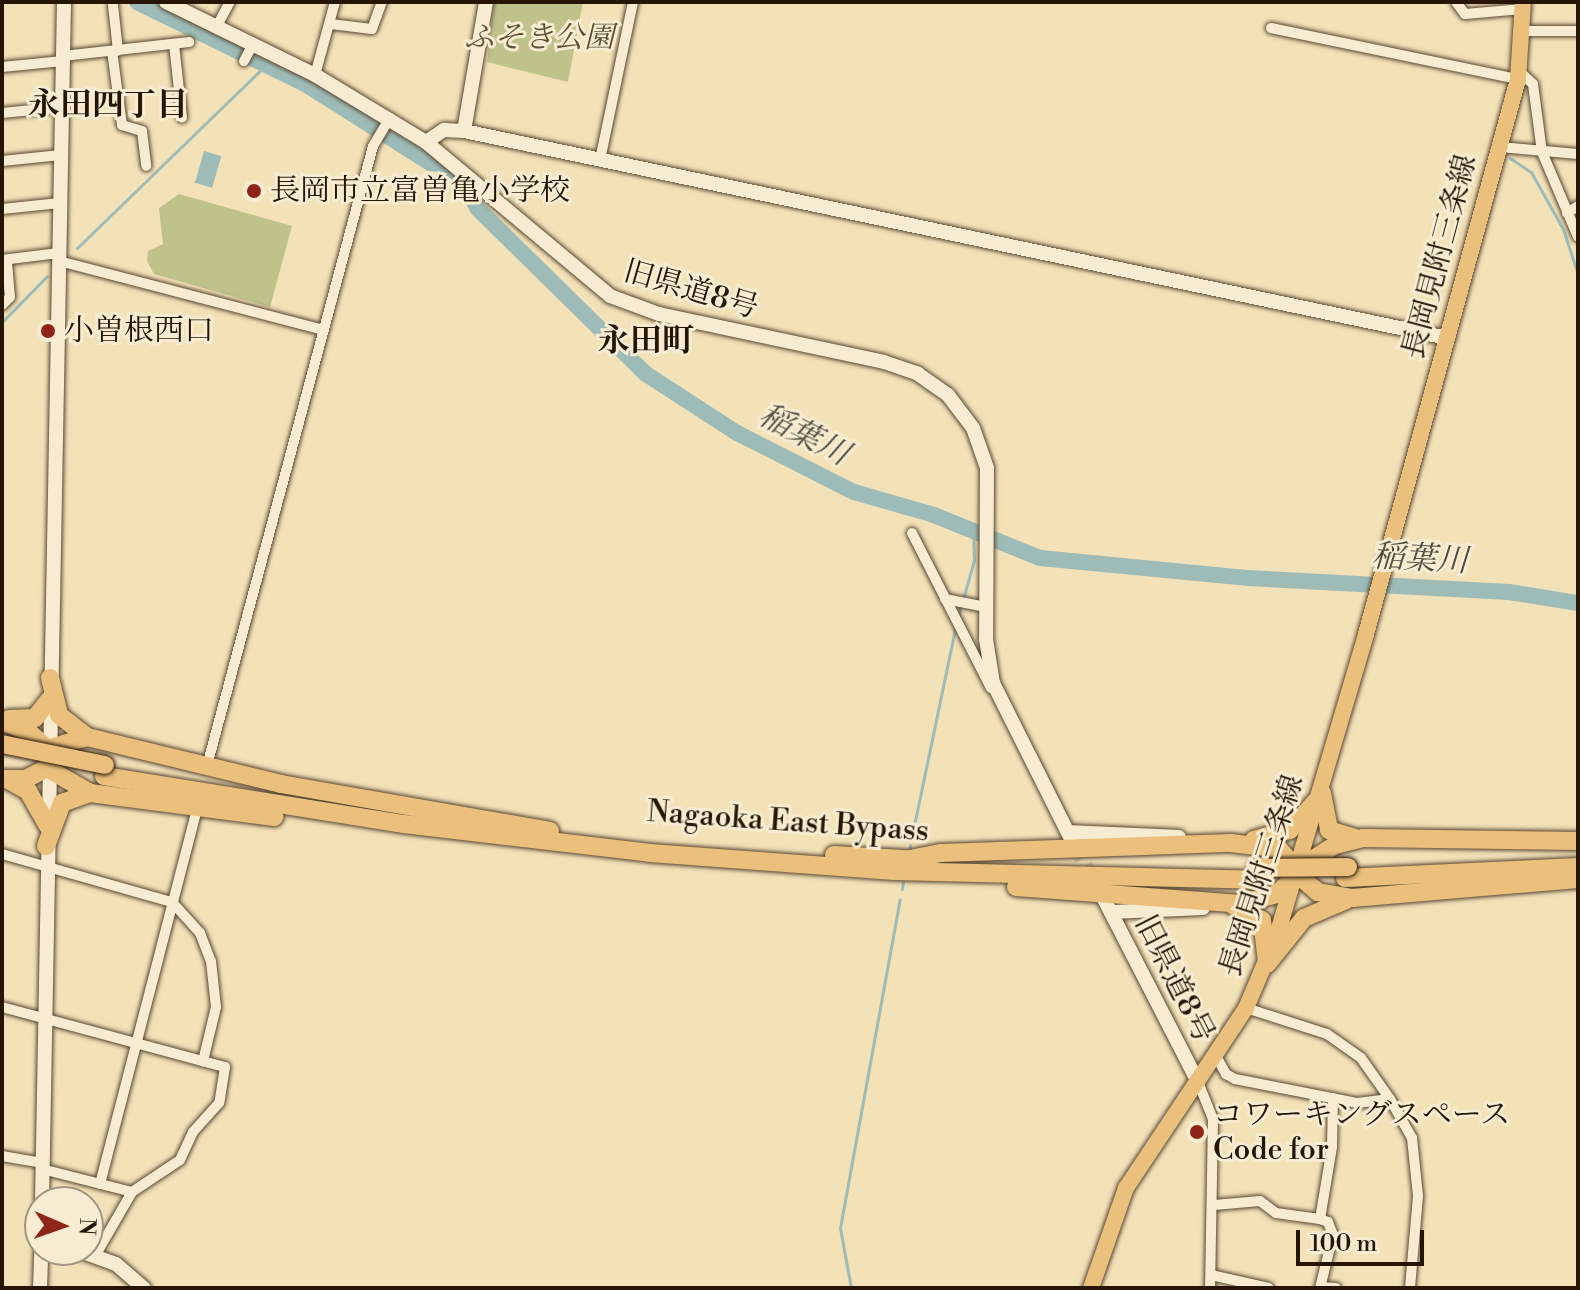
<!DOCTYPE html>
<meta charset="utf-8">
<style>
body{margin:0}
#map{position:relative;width:1580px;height:1290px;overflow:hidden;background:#f3e1b8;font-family:"Libre Bodoni","Noto Serif JP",serif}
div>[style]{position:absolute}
.green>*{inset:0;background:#bfc28b}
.water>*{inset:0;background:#9ebcb7;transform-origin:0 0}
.stream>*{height:3px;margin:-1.5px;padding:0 1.5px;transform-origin:1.5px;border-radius:1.5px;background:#9ebcb7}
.river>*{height:16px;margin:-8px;padding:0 8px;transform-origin:8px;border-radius:8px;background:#9ebcb7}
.secondary-tunnel>*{height:14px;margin-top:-7px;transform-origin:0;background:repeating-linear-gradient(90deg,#d4c29d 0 14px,transparent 0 21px)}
.roads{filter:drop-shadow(0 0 2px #594732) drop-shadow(0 0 2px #594732)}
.street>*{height:10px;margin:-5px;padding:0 5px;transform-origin:5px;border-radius:5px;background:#f7ecd1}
.secondary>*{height:14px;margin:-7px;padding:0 7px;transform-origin:7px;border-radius:7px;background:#f7ecd1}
.primary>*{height:16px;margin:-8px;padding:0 8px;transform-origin:8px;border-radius:8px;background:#eac07c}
.highway>*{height:18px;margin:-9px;padding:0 9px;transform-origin:9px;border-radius:9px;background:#eac07c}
.bridges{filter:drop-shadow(0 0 2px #261405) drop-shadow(0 0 2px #261405)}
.highway-bridge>*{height:18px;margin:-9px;padding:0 9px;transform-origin:9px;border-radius:9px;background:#eac07c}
.dots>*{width:22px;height:22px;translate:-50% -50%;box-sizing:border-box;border:4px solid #f7ecd1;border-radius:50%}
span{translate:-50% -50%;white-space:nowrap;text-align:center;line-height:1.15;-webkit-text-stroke:6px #f7ecd1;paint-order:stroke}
.park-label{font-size:30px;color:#5c5134;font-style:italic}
.poi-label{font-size:30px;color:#261405}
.left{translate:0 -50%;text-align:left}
.street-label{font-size:30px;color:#261405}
.neighbourhood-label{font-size:32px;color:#261405;font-weight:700}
.water-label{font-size:32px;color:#504f43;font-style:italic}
.frame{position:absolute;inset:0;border:4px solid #261405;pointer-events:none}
.north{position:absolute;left:24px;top:1186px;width:80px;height:80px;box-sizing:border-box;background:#f7ecd1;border:2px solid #a3967f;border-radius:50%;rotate:92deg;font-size:22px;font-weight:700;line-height:32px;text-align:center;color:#261405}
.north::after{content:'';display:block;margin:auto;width:28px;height:36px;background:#8f2418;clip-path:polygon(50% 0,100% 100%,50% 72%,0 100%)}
.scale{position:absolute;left:1296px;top:1230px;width:128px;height:36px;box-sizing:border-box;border:4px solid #261405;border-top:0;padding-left:10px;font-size:24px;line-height:28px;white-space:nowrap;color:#261405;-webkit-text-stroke:6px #f7ecd1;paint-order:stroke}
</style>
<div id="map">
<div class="green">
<i style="clip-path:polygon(494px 2px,583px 2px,568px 82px,487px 62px)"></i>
<i style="clip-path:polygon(179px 194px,292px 226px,270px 307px,154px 274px,147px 261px,148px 251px,163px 244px,159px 208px)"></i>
</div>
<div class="water">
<i style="left:204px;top:151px;width:18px;height:33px;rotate:16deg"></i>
</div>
<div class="stream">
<i style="left:1510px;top:158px;width:25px;rotate:34deg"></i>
<i style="left:1531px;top:172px;width:65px;rotate:60.7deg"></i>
<i style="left:1563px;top:229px;width:48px;rotate:71.9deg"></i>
<i style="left:77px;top:248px;width:263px;rotate:-44.1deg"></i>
<i style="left:2px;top:322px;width:64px;rotate:-45.6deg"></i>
<i style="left:958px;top:617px;width:59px;rotate:-74.3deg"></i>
<i style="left:974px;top:560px;width:29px;rotate:-92deg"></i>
<i style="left:912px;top:835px;width:216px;rotate:-78.2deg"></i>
<i style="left:910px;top:849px;width:4px;rotate:-90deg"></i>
<i style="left:902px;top:889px;width:8px;rotate:-83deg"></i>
<i style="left:851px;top:1288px;width:61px;rotate:-100.4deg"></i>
<i style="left:840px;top:1228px;width:334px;rotate:-79.7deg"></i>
</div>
<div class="river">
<i style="left:137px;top:2px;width:187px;rotate:26deg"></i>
<i style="left:305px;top:84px;width:148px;rotate:32.3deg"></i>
<i style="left:430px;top:163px;width:10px;rotate:6deg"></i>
<i style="left:440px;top:164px;width:33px;rotate:40deg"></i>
<i style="left:465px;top:185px;width:27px;rotate:62deg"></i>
<i style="left:478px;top:209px;width:235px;rotate:44.5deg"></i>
<i style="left:646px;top:374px;width:108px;rotate:33deg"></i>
<i style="left:737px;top:433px;width:131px;rotate:26.8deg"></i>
<i style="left:854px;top:492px;width:83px;rotate:16deg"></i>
<i style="left:934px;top:515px;width:114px;rotate:22.1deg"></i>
<i style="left:1040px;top:558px;width:210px;rotate:5.5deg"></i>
<i style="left:1249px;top:578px;width:260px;rotate:3.1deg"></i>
<i style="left:1509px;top:592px;width:70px;rotate:9.1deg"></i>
</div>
<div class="secondary-tunnel">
<i style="left:1075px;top:847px;width:40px;rotate:60.3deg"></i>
</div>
<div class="roads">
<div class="street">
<i style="left:1456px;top:2px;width:15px;rotate:53deg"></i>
<i style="left:1465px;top:14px;width:58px;rotate:-4.9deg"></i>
<i style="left:113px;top:5px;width:46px;rotate:83.8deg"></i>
<i style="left:331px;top:24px;width:41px;rotate:7deg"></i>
<i style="left:372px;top:29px;width:29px;rotate:-70deg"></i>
<i style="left:217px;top:26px;width:27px;rotate:-62deg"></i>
<i style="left:1271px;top:28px;width:252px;rotate:11.7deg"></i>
<i style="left:1524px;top:31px;width:54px"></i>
<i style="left:174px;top:44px;width:74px;rotate:83.8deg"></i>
<i style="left:112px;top:51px;width:75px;rotate:82.3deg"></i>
<i style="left:122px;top:125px;width:21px;rotate:17deg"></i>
<i style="left:142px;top:131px;width:35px;rotate:83deg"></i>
<i style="left:63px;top:56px;width:127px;rotate:-6.3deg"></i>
<i style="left:244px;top:61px;width:19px;rotate:-62deg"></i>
<i style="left:2px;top:67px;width:61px;rotate:-5.6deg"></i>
<i style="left:1520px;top:72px;width:18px;rotate:43deg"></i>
<i style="left:1533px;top:84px;width:69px;rotate:82.5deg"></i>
<i style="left:1542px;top:152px;width:92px;rotate:67deg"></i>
<i style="left:315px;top:75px;width:76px;rotate:-74.7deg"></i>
<i style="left:2px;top:113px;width:60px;rotate:-5.7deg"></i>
<i style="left:1500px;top:147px;width:78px;rotate:5.1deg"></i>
<i style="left:600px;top:160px;width:161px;rotate:-78.2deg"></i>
<i style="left:2px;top:161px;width:59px;rotate:-5.8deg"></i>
<i style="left:2px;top:209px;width:58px;rotate:-5.9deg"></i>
<i style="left:1567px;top:213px;width:13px;rotate:-32deg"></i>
<i style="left:2px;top:260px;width:57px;rotate:-7deg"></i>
<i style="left:59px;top:261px;width:273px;rotate:14.6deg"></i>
<i style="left:2px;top:305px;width:11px;rotate:-45deg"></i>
<i style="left:10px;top:297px;width:37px;rotate:-95deg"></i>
<i style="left:912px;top:533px;width:174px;rotate:63deg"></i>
<i style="left:945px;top:599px;width:42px;rotate:11deg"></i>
<i style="left:208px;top:762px;width:638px;rotate:-75deg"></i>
<i style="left:373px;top:146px;width:33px;rotate:-59deg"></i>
<i style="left:2px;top:854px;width:177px;rotate:15.8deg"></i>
<i style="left:172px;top:902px;width:42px;rotate:47.9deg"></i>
<i style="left:200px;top:933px;width:30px;rotate:69deg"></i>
<i style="left:211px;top:961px;width:46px;rotate:83.8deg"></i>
<i style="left:216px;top:1007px;width:56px;rotate:103.5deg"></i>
<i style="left:2px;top:1007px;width:231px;rotate:15.1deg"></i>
<i style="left:225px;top:1067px;width:36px;rotate:99deg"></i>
<i style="left:219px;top:1103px;width:39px;rotate:132deg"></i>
<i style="left:193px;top:1132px;width:31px;rotate:115deg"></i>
<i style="left:180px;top:1160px;width:58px;rotate:146.3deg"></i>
<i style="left:132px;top:1192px;width:74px;rotate:120deg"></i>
<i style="left:1246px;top:1008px;width:85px;rotate:17.8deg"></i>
<i style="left:1327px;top:1034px;width:42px;rotate:35.2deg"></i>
<i style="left:1361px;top:1058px;width:50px;rotate:54.7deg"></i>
<i style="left:1390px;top:1099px;width:45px;rotate:60.6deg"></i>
<i style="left:1412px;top:1138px;width:58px;rotate:84.1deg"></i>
<i style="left:1418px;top:1196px;width:92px;rotate:95deg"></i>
<i style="left:1216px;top:1056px;width:21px;rotate:61deg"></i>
<i style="left:1226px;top:1074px;width:10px;rotate:29deg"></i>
<i style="left:1235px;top:1079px;width:124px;rotate:11.1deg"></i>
<i style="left:1357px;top:1103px;width:33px;rotate:-7deg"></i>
<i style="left:1198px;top:1082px;width:40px;rotate:68deg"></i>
<i style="left:1213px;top:1119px;width:169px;rotate:91deg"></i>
<i style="left:2px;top:1156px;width:42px;rotate:9.7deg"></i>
<i style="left:42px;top:1169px;width:93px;rotate:14.3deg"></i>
<i style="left:100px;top:1184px;width:383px;rotate:-75.5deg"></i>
<i style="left:1214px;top:1205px;width:46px;rotate:-5deg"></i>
<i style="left:1260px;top:1201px;width:20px;rotate:37deg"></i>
<i style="left:1276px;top:1213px;width:44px;rotate:7.8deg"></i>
<i style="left:1211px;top:1275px;width:59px;rotate:12.6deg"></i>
<i style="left:1321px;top:1287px;width:15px;rotate:4deg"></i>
<i style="left:1320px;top:1288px;width:55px;rotate:-76.2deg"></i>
<i style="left:1333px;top:1235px;width:14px;rotate:-111deg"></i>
<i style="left:1328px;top:1222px;width:9px;rotate:-159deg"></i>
<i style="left:1320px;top:1219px;width:73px;rotate:-80.5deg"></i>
<i style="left:1332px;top:1147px;width:49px;rotate:-88.8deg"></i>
</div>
<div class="secondary">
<i style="left:166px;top:2px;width:166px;rotate:26.1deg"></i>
<i style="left:315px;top:75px;width:130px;rotate:31.1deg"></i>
<i style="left:426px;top:142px;width:240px;rotate:39.9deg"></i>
<i style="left:610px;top:296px;width:52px;rotate:20.2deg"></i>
<i style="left:659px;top:314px;width:230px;rotate:12deg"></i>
<i style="left:884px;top:362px;width:36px;rotate:19deg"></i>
<i style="left:918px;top:374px;width:37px;rotate:35deg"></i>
<i style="left:948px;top:395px;width:41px;rotate:52.9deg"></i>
<i style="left:973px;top:428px;width:42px;rotate:70.7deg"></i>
<i style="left:987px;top:468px;width:171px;rotate:90.3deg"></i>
<i style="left:986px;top:639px;width:45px;rotate:81deg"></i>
<i style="left:993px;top:683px;width:183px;rotate:63.4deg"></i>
<i style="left:464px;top:131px;width:131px;rotate:-80.3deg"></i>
<i style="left:426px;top:142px;width:22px;rotate:-34deg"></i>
<i style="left:444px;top:130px;width:20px;rotate:3deg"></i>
<i style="left:464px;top:131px;width:1005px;rotate:11.89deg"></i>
<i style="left:1068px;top:832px;width:111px;rotate:2.6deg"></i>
<i style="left:1104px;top:899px;width:206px;rotate:62.8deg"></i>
<i style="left:1111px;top:912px;width:92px;rotate:-2.5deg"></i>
<i style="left:42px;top:1202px;width:1200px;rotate:-88.95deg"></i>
<i style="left:77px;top:1250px;width:41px;rotate:19.7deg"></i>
<i style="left:116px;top:1264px;width:37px;rotate:41deg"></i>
<i style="left:40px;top:1288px;width:38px;rotate:-88deg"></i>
</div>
<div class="primary">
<i style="left:1091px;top:1288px;width:106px;rotate:-70.7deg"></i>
<i style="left:1126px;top:1188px;width:216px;rotate:-56.3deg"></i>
<i style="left:1246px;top:1008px;width:79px;rotate:-67deg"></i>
<i style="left:1277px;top:935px;width:314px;rotate:-73.5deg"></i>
<i style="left:1366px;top:634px;width:575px;rotate:-74.68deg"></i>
<i style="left:1518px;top:79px;width:77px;rotate:-86.3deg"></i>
</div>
<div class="highway">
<i style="left:50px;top:678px;width:38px;rotate:76deg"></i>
<i style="left:59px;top:715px;width:36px;rotate:38deg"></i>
<i style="left:9px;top:719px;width:26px;rotate:-2deg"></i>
<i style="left:35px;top:718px;width:23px;rotate:-52deg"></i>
<i style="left:2px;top:721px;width:30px;rotate:23deg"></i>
<i style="left:30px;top:733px;width:23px;rotate:43deg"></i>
<i style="left:47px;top:749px;width:42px;rotate:-16.7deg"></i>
<i style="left:87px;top:737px;width:200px;rotate:13.6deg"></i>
<i style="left:281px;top:784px;width:273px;rotate:9.9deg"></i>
<i style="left:104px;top:776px;width:304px;rotate:9.1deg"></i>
<i style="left:404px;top:824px;width:248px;rotate:6.7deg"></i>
<i style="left:650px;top:853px;width:245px;rotate:4.2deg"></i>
<i style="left:894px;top:871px;width:362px;rotate:1.4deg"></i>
<i style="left:2px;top:779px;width:24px"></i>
<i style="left:26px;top:779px;width:24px;rotate:-28deg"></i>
<i style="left:47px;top:768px;width:50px;rotate:30.2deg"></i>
<i style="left:90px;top:793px;width:186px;rotate:7.4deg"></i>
<i style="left:10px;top:781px;width:21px;rotate:29deg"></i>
<i style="left:28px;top:791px;width:40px;rotate:60.3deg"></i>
<i style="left:1322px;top:793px;width:38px;rotate:79deg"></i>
<i style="left:1329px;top:830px;width:27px;rotate:17deg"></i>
<i style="left:1254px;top:840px;width:37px;rotate:-16deg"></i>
<i style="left:1290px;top:830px;width:42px;rotate:-47.9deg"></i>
<i style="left:46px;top:846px;width:46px;rotate:-69.6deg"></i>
<i style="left:62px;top:803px;width:30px;rotate:-20deg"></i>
<i style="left:834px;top:855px;width:86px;rotate:3.3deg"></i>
<i style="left:910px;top:859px;width:32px;rotate:-11deg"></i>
<i style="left:941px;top:853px;width:290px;rotate:-2deg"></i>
<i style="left:1231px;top:843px;width:48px;rotate:7.1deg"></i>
<i style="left:1279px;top:849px;width:28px;rotate:49deg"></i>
<i style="left:1297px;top:870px;width:45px;rotate:-33.3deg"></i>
<i style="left:1335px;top:845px;width:29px;rotate:-14deg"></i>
<i style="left:1363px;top:838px;width:215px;rotate:0.8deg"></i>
<i style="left:1345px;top:878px;width:233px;rotate:-2.7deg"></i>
<i style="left:1016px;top:887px;width:225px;rotate:4.3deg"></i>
<i style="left:1240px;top:904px;width:38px;rotate:-15deg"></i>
<i style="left:1277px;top:894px;width:28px;rotate:-45deg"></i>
<i style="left:1297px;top:874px;width:28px;rotate:41deg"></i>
<i style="left:1318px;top:892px;width:35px;rotate:10deg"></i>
<i style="left:1352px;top:898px;width:227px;rotate:-4.8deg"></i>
<i style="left:1234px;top:906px;width:31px;rotate:27deg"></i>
<i style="left:1262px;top:920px;width:42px;rotate:83.2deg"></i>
<i style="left:1267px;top:964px;width:59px;rotate:-51.2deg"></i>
<i style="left:1304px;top:918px;width:46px;rotate:-23.2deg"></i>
</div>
</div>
<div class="bridges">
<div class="highway-bridge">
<i style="left:2px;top:744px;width:105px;rotate:11.5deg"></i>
<i style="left:1257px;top:868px;width:91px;rotate:-0.6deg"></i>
</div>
</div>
<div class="dots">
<i style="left:254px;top:191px;background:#8f2418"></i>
<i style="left:48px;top:331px;background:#8f2418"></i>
<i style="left:1197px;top:1132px;background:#8f2418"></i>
</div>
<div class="park-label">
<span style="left:539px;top:38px">ふそき公園</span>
</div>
<div class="poi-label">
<span class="left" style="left:270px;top:191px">長岡市立富曽亀小学校</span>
<span class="left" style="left:64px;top:331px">小曽根西口</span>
<span class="left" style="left:1213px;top:1132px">コワーキングスペース<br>Code for</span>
</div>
<div class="street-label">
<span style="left:1440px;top:257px;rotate:-75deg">長岡見附三条線</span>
<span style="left:691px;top:290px;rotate:16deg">旧県道8号</span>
<span style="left:788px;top:822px;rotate:4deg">Nagaoka East Bypass</span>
<span style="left:1262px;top:876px;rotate:-72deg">長岡見附三条線</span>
<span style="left:1174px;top:979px;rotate:63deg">旧県道8号</span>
</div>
<div class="neighbourhood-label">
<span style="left:108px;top:105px">永田四丁目</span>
<span style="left:646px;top:341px">永田町</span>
</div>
<div class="water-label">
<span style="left:804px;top:435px;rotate:27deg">稲葉川</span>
<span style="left:1420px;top:559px;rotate:3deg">稲葉川</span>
</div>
<div class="frame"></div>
<div class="north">N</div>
<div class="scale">100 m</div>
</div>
